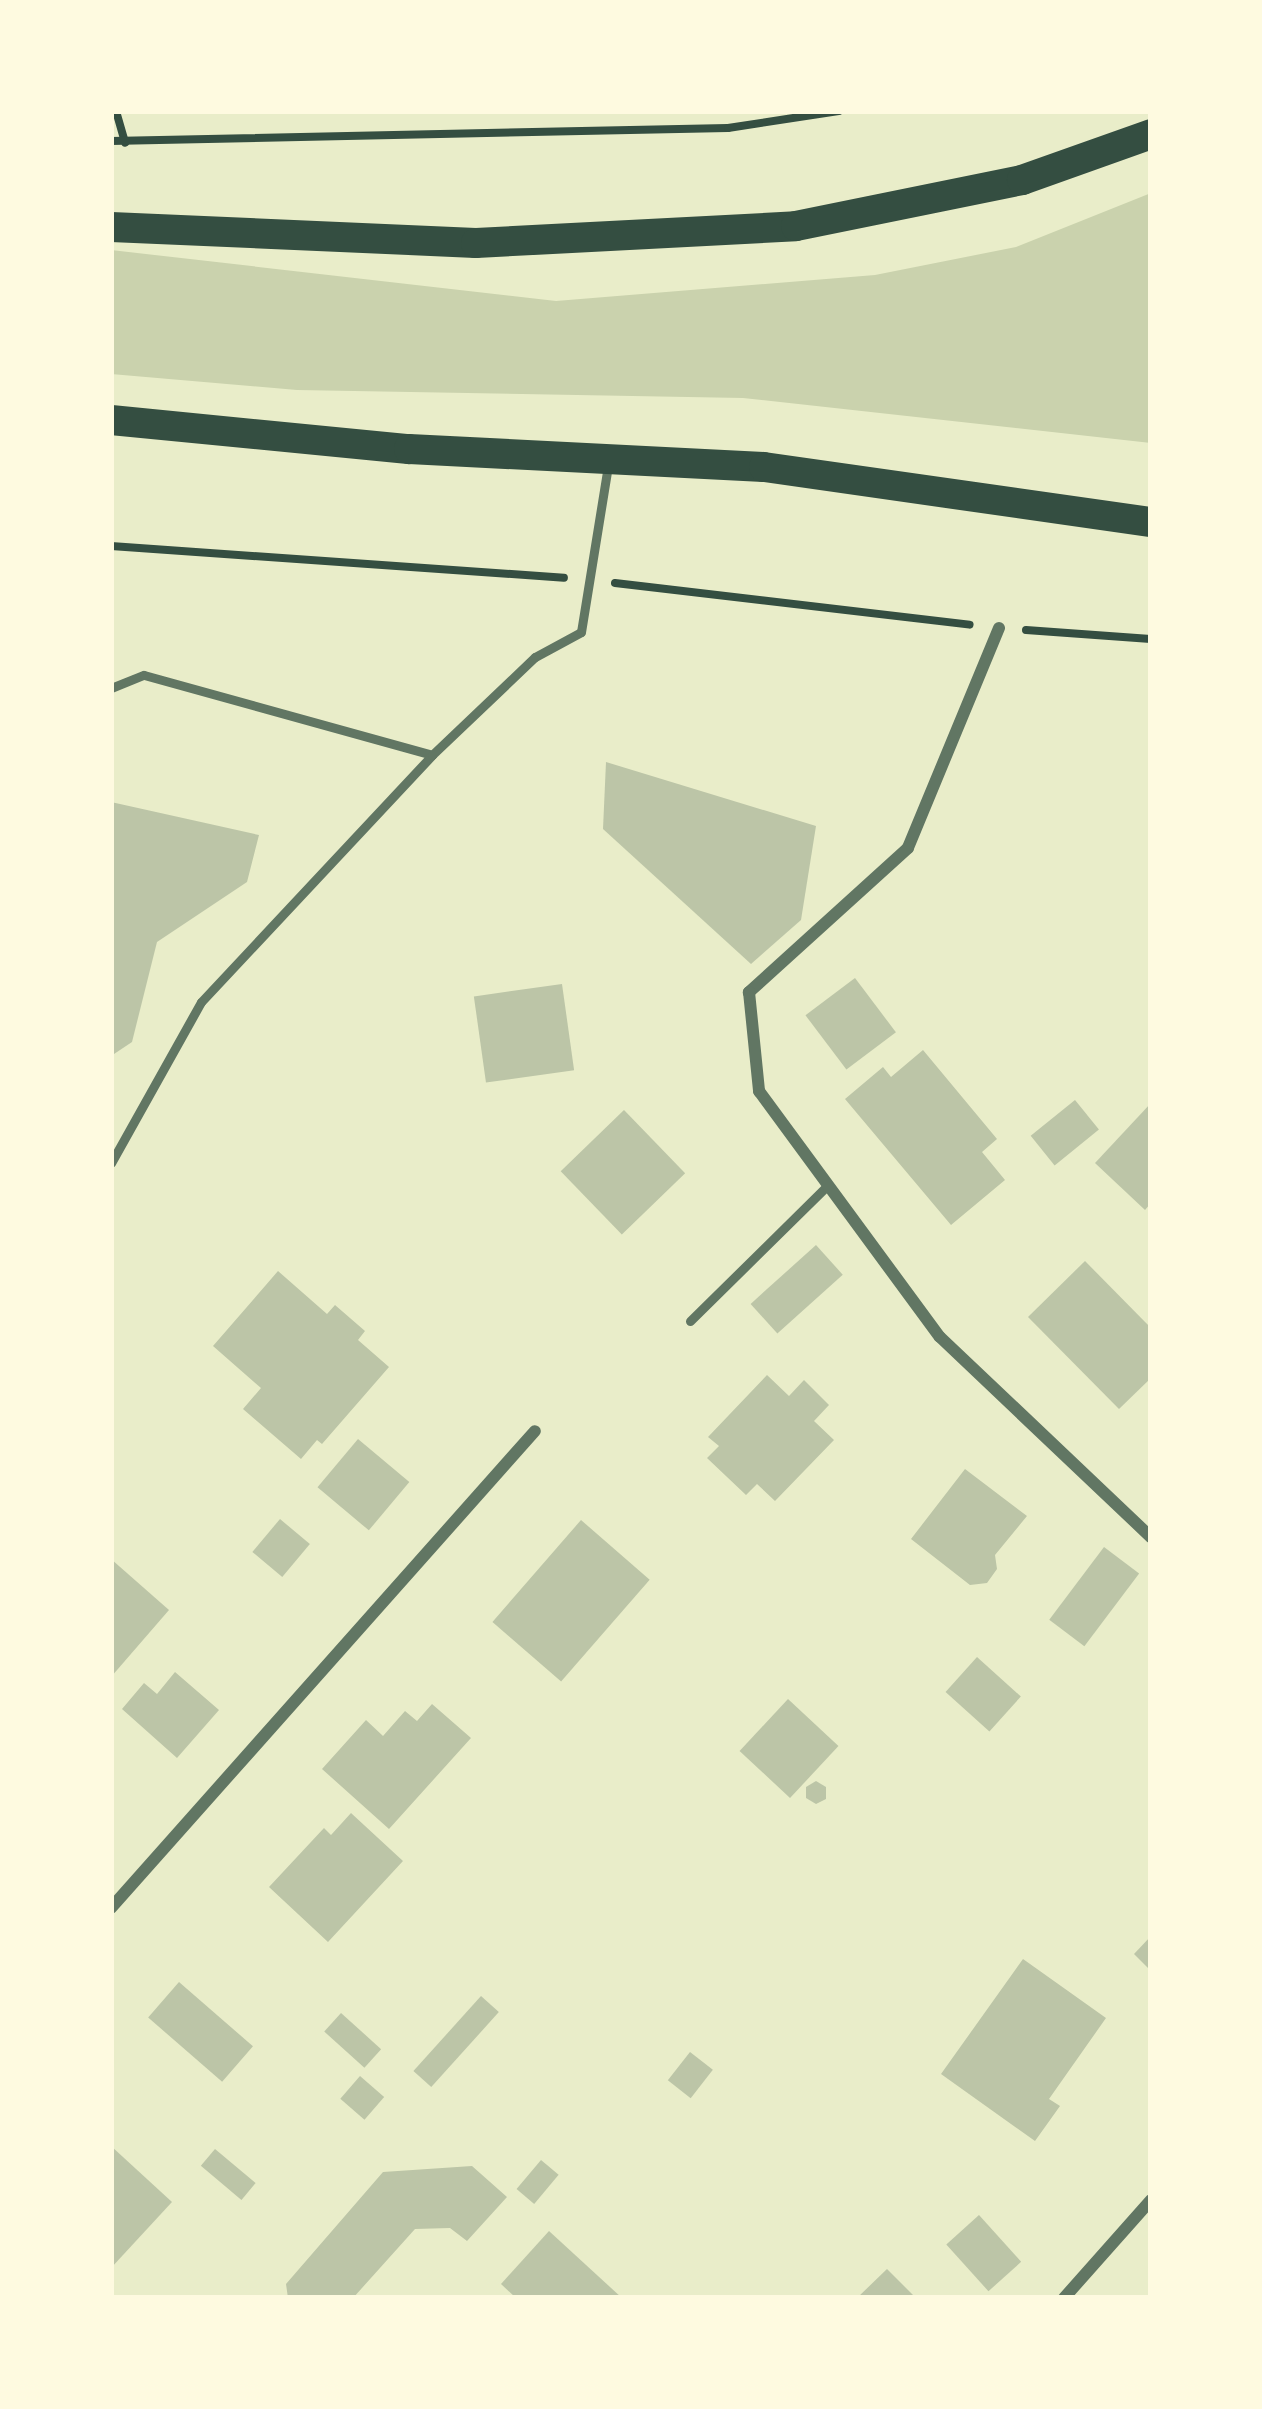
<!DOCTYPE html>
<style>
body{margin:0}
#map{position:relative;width:1262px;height:2409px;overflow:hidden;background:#e9edc9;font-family:"Exo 2",sans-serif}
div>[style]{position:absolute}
.green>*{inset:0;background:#cad2ad}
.building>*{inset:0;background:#bcc5a7;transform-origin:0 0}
.path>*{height:8px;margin:-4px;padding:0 4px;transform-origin:4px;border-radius:4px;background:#344e41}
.service>*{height:9px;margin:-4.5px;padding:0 4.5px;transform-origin:4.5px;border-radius:4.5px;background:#617663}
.minor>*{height:12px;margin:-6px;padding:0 6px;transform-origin:6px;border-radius:6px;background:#617663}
.primary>*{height:30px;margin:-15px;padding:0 15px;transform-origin:15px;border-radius:15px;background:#344e41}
span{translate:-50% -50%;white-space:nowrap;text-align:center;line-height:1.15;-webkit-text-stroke:10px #fefae0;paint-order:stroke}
.frame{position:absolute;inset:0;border:114px solid #fefae0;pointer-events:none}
</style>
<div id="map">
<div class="green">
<i style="clip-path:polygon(1151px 193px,1151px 443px,743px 398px,297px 390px,111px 374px,111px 250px,556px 301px,875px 275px,1016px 247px)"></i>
</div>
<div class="building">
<i style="clip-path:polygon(606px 762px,816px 826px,801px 920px,751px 964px,603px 829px)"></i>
<i style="clip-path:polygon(111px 802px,259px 835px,247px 882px,157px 942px,132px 1042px,111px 1056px)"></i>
<i style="left:855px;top:978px;width:68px;height:62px;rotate:53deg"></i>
<i style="left:562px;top:984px;width:87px;height:89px;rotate:82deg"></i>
<i style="clip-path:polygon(923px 1050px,997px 1139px,982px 1152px,1005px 1180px,951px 1225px,845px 1099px,883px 1067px,891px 1077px)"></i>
<i style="left:1075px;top:1100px;width:38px;height:57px;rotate:51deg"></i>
<i style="clip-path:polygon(1151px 1103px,1151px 1203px,1145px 1210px,1095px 1163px)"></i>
<i style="left:624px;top:1110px;width:88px;height:88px;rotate:46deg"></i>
<i style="left:816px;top:1245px;width:40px;height:88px;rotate:48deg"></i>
<i style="clip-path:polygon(1085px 1261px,1151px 1328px,1151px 1378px,1119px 1409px,1028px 1317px)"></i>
<i style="clip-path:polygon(278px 1271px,327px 1314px,335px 1305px,365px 1331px,358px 1340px,389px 1367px,322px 1444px,317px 1440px,301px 1459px,243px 1409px,261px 1388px,213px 1346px)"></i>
<i style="clip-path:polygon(767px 1375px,789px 1396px,804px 1380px,829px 1405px,814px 1421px,834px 1440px,775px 1501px,757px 1484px,746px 1495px,707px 1458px,719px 1446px,708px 1437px)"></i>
<i style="left:358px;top:1439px;width:67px;height:63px;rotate:40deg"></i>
<i style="clip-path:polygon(965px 1469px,1027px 1516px,995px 1555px,997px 1569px,987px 1583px,970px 1585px,911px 1539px)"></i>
<i style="left:280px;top:1519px;width:39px;height:43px;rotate:40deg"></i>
<i style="left:581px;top:1520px;width:91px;height:135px;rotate:41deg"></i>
<i style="left:1104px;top:1547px;width:44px;height:91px;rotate:37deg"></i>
<i style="clip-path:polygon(111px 1559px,169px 1610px,111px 1677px)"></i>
<i style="left:977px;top:1657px;width:59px;height:47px;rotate:42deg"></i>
<i style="clip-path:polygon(175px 1672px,219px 1710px,177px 1758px,122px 1709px,144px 1683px,157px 1694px)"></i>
<i style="left:788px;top:1699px;width:69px;height:71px;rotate:43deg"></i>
<i style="clip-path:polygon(432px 1704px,471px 1738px,389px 1829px,322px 1769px,366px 1720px,383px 1736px,405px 1711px,417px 1721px)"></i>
<i style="clip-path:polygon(816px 1781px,826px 1787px,826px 1799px,816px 1804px,806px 1798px,806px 1787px)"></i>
<i style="clip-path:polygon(351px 1813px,403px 1861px,328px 1942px,269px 1887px,324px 1828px,331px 1835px)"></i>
<i style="clip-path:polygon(1151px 1936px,1151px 1971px,1134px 1954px)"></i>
<i style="clip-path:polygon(1023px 1959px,1106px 2018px,1049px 2099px,1060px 2106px,1035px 2141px,941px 2074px)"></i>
<i style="left:179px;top:1982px;width:98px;height:47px;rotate:41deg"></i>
<i style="left:481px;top:1996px;width:24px;height:101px;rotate:42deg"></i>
<i style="left:341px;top:2013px;width:54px;height:25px;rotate:42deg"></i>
<i style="left:690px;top:2052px;width:29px;height:36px;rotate:38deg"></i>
<i style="left:360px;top:2076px;width:32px;height:30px;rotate:41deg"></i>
<i style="clip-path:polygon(111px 2146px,172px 2202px,111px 2268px)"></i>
<i style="left:215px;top:2149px;width:53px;height:22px;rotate:40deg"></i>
<i style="left:541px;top:2160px;width:23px;height:38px;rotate:40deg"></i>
<i style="clip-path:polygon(472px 2166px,507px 2197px,467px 2241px,450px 2228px,415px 2229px,353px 2298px,288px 2298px,286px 2284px,383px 2172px)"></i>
<i style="left:979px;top:2215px;width:63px;height:44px;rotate:48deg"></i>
<i style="clip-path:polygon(549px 2231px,622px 2298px,516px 2298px,501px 2284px)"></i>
<i style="clip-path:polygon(887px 2269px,916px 2298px,857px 2298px)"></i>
</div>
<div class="path">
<i style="left:116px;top:111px;width:33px;rotate:74deg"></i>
<i style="left:111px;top:141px;width:617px;rotate:-1.21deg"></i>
<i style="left:728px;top:128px;width:112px;rotate:-8.7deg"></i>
<i style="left:111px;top:546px;width:454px;rotate:4deg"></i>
<i style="left:615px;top:583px;width:357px;rotate:6.7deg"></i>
<i style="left:1026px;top:630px;width:125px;rotate:4.1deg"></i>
</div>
<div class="service">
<i style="left:111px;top:688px;width:35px;rotate:-22deg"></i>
<i style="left:144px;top:675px;width:299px;rotate:15.5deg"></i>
<i style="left:111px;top:1163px;width:184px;rotate:-60.8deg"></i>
<i style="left:201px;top:1002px;width:338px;rotate:-46.9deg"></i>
<i style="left:432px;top:755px;width:142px;rotate:-43.6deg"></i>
<i style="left:535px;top:657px;width:52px;rotate:-28.5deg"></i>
<i style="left:581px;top:632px;width:169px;rotate:-80.8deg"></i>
<i style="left:690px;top:1321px;width:194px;rotate:-44.6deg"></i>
</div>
<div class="minor">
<i style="left:999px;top:628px;width:238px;rotate:112.5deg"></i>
<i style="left:908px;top:848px;width:215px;rotate:137.8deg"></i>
<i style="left:749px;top:992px;width:100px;rotate:84.2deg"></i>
<i style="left:759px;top:1091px;width:305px;rotate:53.7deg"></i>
<i style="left:940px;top:1337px;width:291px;rotate:43.5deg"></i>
<i style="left:111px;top:1908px;width:638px;rotate:-48.37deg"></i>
<i style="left:1064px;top:2298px;width:131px;rotate:-48.4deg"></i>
</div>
<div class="primary">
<i style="left:111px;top:227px;width:365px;rotate:2.5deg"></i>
<i style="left:476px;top:243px;width:320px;rotate:-3deg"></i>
<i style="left:796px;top:226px;width:231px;rotate:-11.5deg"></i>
<i style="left:1022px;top:180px;width:137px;rotate:-19.6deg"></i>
<i style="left:111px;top:420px;width:299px;rotate:5.6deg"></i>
<i style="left:409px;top:449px;width:355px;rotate:2.9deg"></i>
<i style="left:764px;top:467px;width:391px;rotate:8.1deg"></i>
</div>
<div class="frame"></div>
</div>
